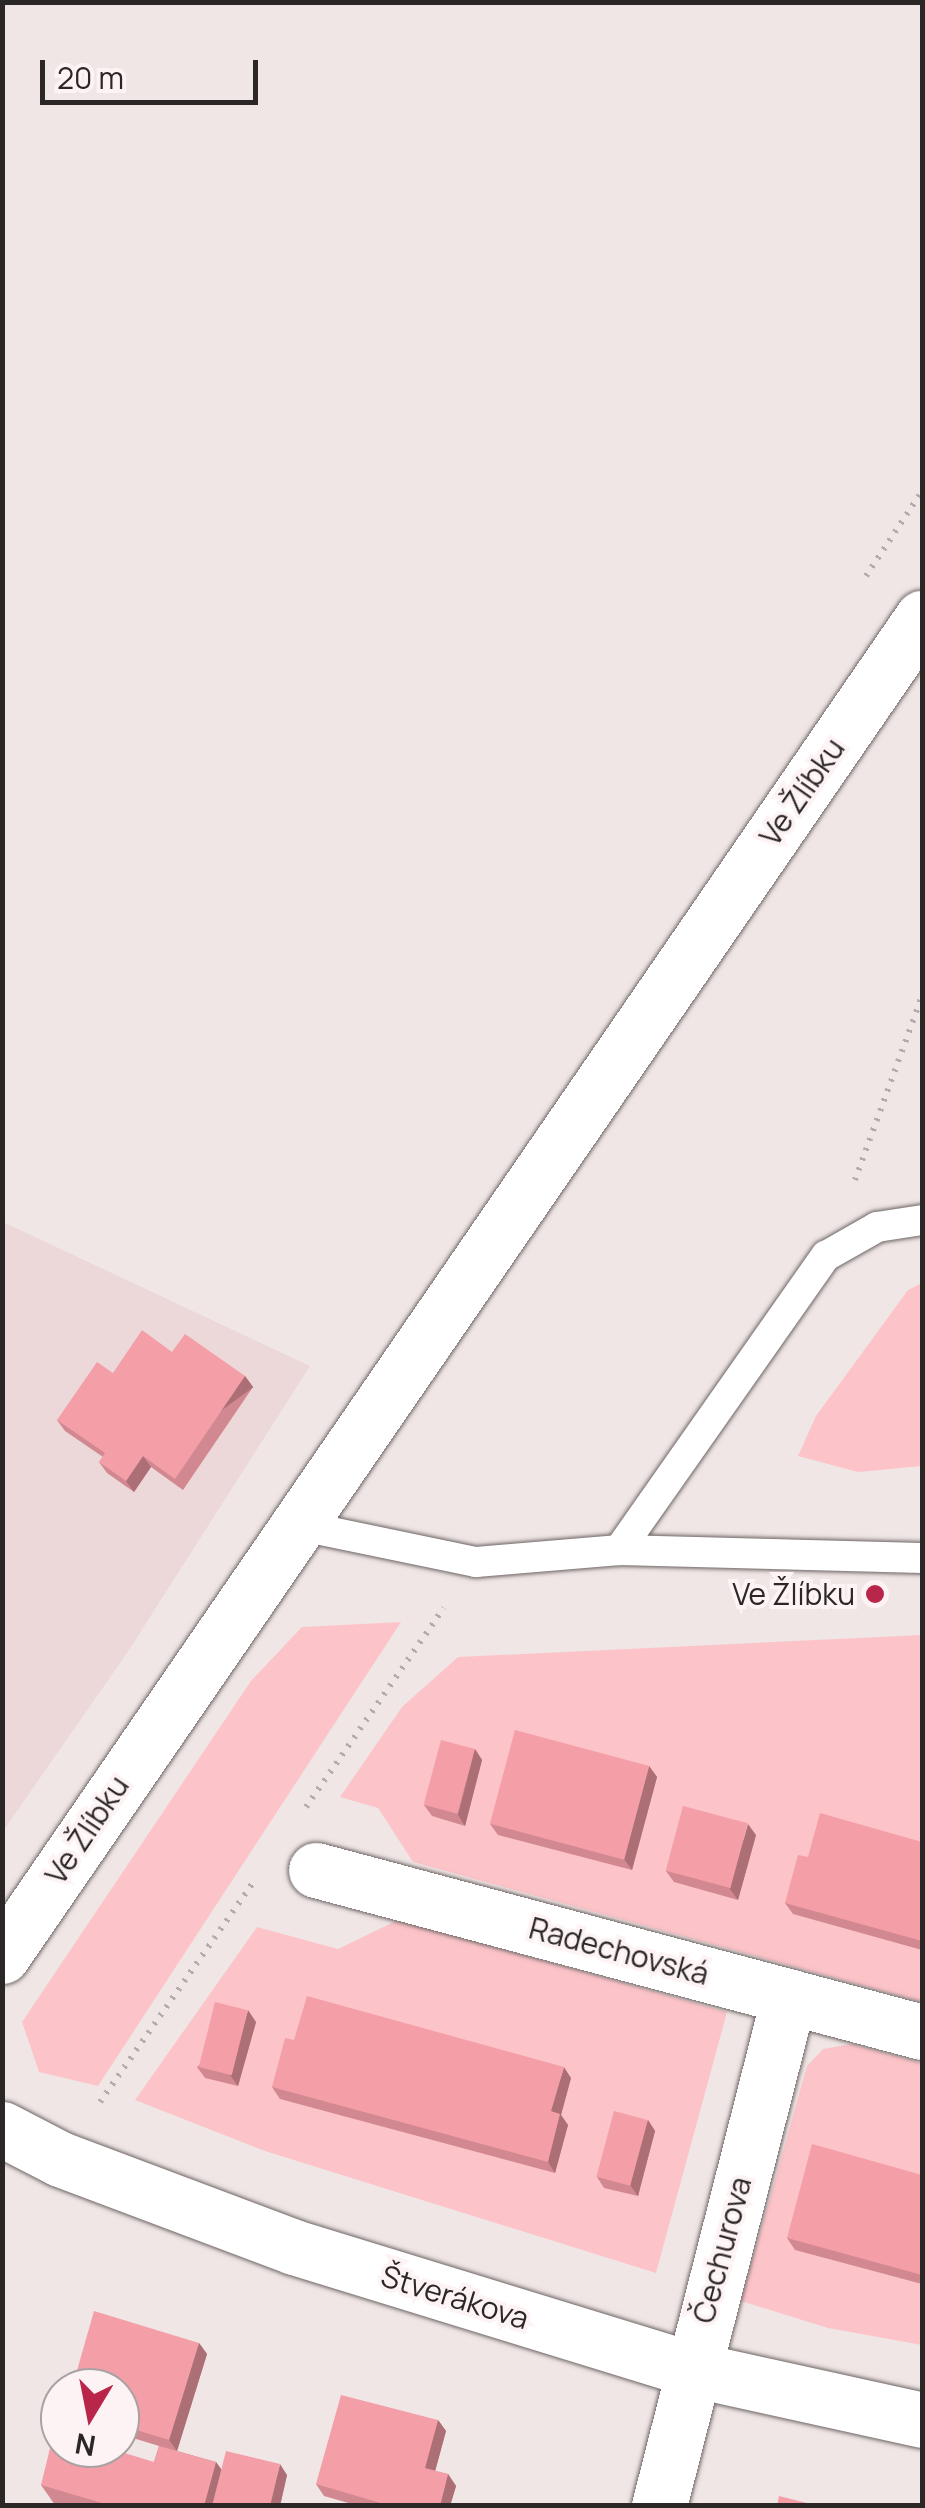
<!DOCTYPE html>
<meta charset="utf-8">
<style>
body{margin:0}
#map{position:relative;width:925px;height:2508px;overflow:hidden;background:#f0e6e6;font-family:Manrope,sans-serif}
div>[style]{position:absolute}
.built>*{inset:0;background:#ecd8d9}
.green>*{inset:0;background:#fcc4c9}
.path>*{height:6px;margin-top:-3px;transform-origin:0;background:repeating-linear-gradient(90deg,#b4acac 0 2.5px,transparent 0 10.5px)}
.roads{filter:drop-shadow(0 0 2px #6e6565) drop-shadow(0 0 2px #6e6565)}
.service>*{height:30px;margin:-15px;padding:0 15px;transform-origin:15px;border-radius:15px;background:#fff}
.minor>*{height:55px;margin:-27.5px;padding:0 27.5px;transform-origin:27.5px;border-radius:27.5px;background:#fff}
.tertiary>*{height:55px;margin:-27.5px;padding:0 27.5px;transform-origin:27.5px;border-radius:27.5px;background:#fff}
.wall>*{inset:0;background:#d28890}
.shaded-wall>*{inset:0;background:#ab6f75;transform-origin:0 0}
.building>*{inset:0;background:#f49ea7;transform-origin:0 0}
.dots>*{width:28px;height:28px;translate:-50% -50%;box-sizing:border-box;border:5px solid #fef3f4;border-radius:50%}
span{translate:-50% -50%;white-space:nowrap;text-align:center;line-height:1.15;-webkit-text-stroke:8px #fef3f4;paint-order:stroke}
.street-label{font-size:30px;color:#2b2727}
.poi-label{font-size:30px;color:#2b2727}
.right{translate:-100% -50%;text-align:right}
.frame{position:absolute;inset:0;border:5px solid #2b2727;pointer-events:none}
.north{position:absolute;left:40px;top:2368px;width:100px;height:100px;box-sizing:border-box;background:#fef3f4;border:2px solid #aaa1a2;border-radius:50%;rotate:190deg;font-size:28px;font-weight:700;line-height:40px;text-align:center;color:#2b2727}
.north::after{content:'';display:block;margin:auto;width:35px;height:45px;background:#b8264a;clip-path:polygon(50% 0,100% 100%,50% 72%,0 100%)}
.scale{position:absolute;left:40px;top:60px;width:218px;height:45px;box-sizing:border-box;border:5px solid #2b2727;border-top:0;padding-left:12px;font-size:30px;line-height:35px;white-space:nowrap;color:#2b2727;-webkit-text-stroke:8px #fef3f4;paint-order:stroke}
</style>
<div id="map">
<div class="built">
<i style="clip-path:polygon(3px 1222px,310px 1366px,127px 1653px,3px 1831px)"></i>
</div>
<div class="green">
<i style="clip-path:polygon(922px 1283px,922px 1466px,858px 1472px,798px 1456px,816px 1416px,908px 1290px)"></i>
<i style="clip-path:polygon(401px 1622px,98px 2086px,39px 2072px,22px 2022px,251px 1681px,302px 1627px)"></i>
<i style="clip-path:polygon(922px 1635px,922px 2002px,413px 1862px,378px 1808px,340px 1797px,402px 1707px,458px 1657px)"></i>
<i style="clip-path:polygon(398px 1920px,727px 2012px,656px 2273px,265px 2151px,135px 2100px,257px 1927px,338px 1949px)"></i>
<i style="clip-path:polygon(851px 2044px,922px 2063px,922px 2345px,828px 2328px,741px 2301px,807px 2066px,823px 2049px)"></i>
</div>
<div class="path">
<i style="left:866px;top:576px;width:102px;rotate:-56.6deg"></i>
<i style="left:855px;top:1180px;width:196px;rotate:-70deg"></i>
<i style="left:306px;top:1807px;width:242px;rotate:-55.3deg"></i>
<i style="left:100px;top:2102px;width:267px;rotate:-55.1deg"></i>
</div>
<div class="roads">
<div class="service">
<i style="left:297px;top:1525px;width:183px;rotate:11.7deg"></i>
<i style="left:476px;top:1562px;width:144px;rotate:-4.8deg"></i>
<i style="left:619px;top:1550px;width:303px;rotate:1.5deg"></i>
<i style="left:619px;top:1550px;width:360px;rotate:-54.9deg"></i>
<i style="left:826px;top:1256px;width:59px;rotate:-29.6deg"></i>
<i style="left:877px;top:1227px;width:46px;rotate:-8.8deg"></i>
</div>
<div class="minor">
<i style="left:316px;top:1870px;width:627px;rotate:14.97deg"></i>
<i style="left:2px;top:2129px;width:65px;rotate:27.3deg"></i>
<i style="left:60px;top:2159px;width:250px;rotate:20.6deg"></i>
<i style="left:294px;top:2247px;width:415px;rotate:17.1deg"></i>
<i style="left:691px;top:2369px;width:237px;rotate:12.4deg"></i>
<i style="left:659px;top:2506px;width:526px;rotate:-75.7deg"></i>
</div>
<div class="tertiary">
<i style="left:2px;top:1956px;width:1624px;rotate:-55.49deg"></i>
</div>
</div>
<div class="wall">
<i style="clip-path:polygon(172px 1352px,245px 1376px,253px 1387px,183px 1490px,151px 1467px,134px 1492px,107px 1473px,99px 1462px,103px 1457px,65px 1431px,57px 1420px,113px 1373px)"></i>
<i style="clip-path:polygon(475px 1749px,482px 1760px,465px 1826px,432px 1816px,424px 1805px)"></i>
<i style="clip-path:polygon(649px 1766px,657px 1777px,632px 1870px,498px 1835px,490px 1824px)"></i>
<i style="clip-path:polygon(756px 1835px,738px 1900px,674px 1882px,666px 1871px)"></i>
<i style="clip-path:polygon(922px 1842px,922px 1950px,793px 1914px,785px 1903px,808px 1857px)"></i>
<i style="clip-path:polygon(256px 2022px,238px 2086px,205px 2078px,197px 2067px)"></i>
<i style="clip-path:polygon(571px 2078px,561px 2115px,568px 2125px,555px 2173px,280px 2099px,272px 2087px)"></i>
<i style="clip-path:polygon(648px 2120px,655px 2131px,638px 2196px,604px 2188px,597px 2177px)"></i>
<i style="clip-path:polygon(922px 2175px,922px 2284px,795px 2250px,787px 2238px)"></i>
<i style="clip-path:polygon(199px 2343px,207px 2354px,177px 2451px,216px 2462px,222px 2470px,287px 2475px,280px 2506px,55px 2505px,41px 2485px,154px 2462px,159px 2446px,120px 2434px,120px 2388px)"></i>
<i style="clip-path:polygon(438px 2420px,446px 2431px,435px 2471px,448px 2474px,456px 2486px,450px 2506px,359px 2506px,324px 2496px,316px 2484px)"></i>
</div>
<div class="shaded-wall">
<i style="left:245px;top:1376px;width:14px;height:125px;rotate:54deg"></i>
<i style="clip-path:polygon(143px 1456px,151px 1467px,134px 1492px,126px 1481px)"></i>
<i style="clip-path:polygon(475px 1749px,482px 1760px,465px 1826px,458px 1815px)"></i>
<i style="clip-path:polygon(649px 1766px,657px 1777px,632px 1870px,624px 1859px)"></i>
<i style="clip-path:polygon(748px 1824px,756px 1835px,738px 1900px,730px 1889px)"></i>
<i style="clip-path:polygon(248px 2010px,256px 2022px,238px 2086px,230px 2075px)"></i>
<i style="clip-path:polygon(564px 2067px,571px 2078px,561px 2115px,568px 2125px,555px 2173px,548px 2162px,551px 2111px)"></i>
<i style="clip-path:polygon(648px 2120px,655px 2131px,638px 2196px,630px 2185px)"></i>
<i style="clip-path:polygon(199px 2343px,207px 2354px,177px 2451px,169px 2440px)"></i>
<i style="clip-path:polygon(438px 2420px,446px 2431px,433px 2479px,425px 2468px)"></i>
<i style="clip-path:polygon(216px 2462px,229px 2481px,223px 2506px,204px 2506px)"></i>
<i style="clip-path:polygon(280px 2464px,287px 2475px,280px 2506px,270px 2506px)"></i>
<i style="clip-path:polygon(448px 2474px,456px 2486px,450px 2506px,440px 2506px)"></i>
</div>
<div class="building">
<i style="clip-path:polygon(142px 1330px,172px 1352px,185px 1334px,245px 1376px,175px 1479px,143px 1456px,126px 1481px,99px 1462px,105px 1453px,57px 1420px,97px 1362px,113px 1373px)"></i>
<i style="left:515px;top:1730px;width:139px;height:97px;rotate:15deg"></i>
<i style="left:441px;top:1740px;width:35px;height:67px;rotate:15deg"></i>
<i style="left:683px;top:1806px;width:67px;height:67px;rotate:15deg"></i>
<i style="clip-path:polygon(820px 1813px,922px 1842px,922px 1941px,785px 1903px,798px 1855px,808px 1857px)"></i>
<i style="clip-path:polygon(307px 1996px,564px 2067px,551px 2111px,560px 2114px,548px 2162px,272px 2087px,285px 2038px,294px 2040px)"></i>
<i style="left:215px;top:2002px;width:34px;height:67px;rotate:14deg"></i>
<i style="left:614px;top:2111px;width:35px;height:68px;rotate:15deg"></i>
<i style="clip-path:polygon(812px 2144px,922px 2175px,922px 2275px,787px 2238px)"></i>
<i style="clip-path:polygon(94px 2311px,199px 2343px,169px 2440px,120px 2425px,120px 2388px,72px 2388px)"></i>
<i style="clip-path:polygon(341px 2395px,438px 2420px,425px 2468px,448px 2474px,440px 2506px,383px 2506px,384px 2504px,316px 2484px)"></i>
<i style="clip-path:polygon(54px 2432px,60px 2434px,60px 2448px,108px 2448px,154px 2462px,159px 2446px,216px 2462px,204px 2506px,112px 2506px,41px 2485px)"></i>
<i style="clip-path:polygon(226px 2451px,280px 2464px,270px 2506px,212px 2506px)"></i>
<i style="clip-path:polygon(779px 2496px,819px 2506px,777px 2506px)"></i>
</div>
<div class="dots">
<i style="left:875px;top:1594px;background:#b8264a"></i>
</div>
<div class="street-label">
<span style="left:802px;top:792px;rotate:-55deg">Ve Žlíbku</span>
<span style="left:87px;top:1830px;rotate:-56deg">Ve Žlíbku</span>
<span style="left:619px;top:1951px;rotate:15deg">Radechovská</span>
<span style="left:722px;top:2250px;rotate:-75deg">Čechurova</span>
<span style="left:455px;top:2297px;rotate:17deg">Štverákova</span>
</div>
<div class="poi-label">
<span class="right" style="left:855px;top:1594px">Ve Žlíbku</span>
</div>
<div class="frame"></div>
<div class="north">N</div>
<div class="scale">20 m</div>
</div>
